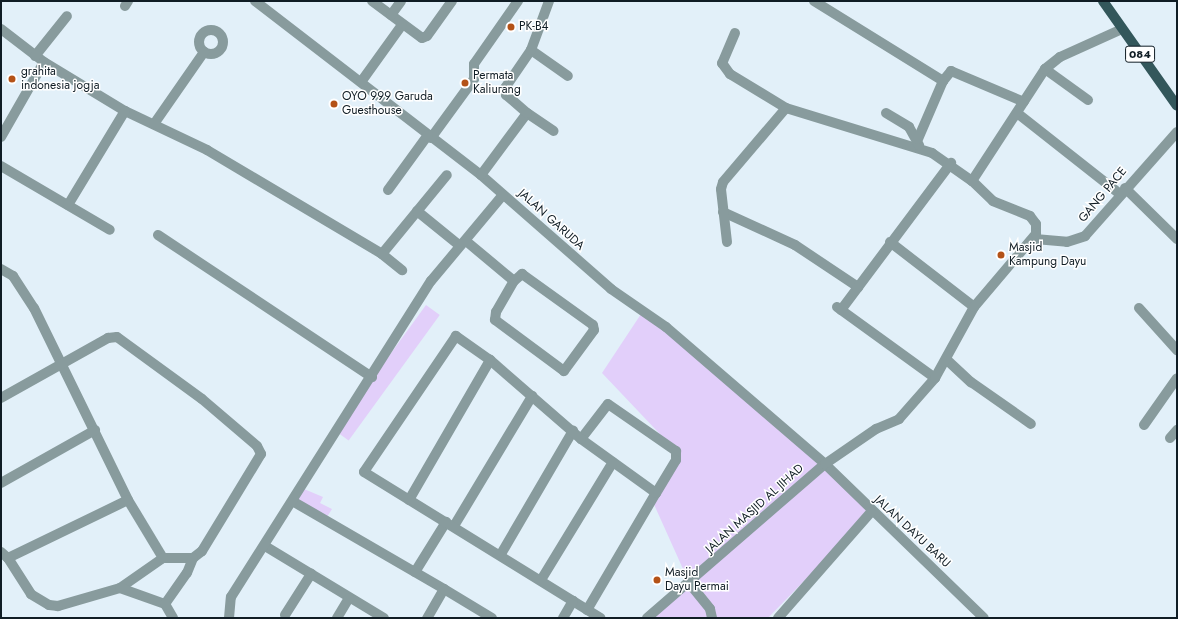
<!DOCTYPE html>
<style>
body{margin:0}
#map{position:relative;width:1178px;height:619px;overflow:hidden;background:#e2f0f9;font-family:Jost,sans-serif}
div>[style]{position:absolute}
.green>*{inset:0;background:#e2cffa;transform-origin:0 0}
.minor>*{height:10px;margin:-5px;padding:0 5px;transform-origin:5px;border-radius:5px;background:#889b9d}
.minor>.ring{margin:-5px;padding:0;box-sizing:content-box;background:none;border:10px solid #889b9d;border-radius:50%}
.major>*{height:10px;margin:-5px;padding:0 5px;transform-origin:5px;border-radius:5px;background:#33575b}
.dots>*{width:11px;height:11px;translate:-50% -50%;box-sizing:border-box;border:2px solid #fff;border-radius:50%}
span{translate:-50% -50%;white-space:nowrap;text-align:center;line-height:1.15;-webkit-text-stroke:3px #fff;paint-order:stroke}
.shield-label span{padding:1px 3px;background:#fff;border:1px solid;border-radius:3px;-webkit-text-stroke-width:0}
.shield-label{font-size:11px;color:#101d25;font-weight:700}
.poi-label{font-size:12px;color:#101d25}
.left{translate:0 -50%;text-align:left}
.street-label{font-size:12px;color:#101d25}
.frame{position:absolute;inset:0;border:2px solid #101d25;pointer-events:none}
</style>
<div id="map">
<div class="green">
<i style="left:426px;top:305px;width:17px;height:155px;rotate:36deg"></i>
<i style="clip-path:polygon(643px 311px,666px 327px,871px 512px,768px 618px,644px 618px,688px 580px,652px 500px,676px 451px,602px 373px)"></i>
<i style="clip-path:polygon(304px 489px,323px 497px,320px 503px,332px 509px,327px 517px,296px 501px)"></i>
</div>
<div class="minor">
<i style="left:255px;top:1px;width:285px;rotate:37.6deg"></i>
<i style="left:481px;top:175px;width:173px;rotate:41.2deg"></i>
<i style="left:611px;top:289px;width:67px;rotate:34.6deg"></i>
<i style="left:666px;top:327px;width:210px;rotate:40.7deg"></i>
<i style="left:825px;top:464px;width:221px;rotate:44.1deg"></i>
<i style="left:372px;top:1px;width:62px;rotate:36.5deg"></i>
<i style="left:422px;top:38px;width:5px;rotate:-22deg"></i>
<i style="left:427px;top:36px;width:43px;rotate:-54.5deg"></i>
<i style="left:814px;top:1px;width:152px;rotate:31.8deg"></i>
<i style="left:943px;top:81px;width:13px;rotate:-51deg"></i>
<i style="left:951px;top:71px;width:79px;rotate:23deg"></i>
<i style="left:125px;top:6px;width:6px;rotate:-59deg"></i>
<i style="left:391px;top:15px;width:17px;rotate:-54deg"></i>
<i style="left:1px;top:29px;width:54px;rotate:37.5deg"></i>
<i style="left:44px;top:62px;width:95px;rotate:31.2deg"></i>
<i style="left:125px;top:111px;width:91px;rotate:25.4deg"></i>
<i style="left:207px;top:150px;width:204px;rotate:30.7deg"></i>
<i style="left:382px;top:254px;width:102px;rotate:-50.6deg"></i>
<i class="ring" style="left:199px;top:30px;width:14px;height:14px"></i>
<i style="left:735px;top:33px;width:33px;rotate:113deg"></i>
<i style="left:722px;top:63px;width:14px;rotate:54deg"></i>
<i style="left:730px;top:74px;width:66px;rotate:31.3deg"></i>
<i style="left:786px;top:108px;width:153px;rotate:17.1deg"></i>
<i style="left:932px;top:153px;width:49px;rotate:35deg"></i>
<i style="left:531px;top:50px;width:45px;rotate:35.1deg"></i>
<i style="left:35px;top:56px;width:51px;rotate:-51.3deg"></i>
<i style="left:1045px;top:69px;width:53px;rotate:35.8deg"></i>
<i style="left:361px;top:82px;width:70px;rotate:-54.3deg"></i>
<i style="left:527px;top:113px;width:32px;rotate:34deg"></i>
<i style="left:886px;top:113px;width:27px;rotate:31deg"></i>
<i style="left:909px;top:127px;width:21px;rotate:61deg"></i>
<i style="left:1017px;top:113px;width:131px;rotate:38.2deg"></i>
<i style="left:154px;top:124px;width:88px;rotate:-55.2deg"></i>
<i style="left:1px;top:137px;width:86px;rotate:-60.2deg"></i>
<i style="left:431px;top:138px;width:73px;rotate:-53.9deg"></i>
<i style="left:474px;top:79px;width:15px;rotate:-90deg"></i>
<i style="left:474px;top:64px;width:77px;rotate:-55.1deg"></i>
<i style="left:918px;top:139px;width:63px;rotate:-66.7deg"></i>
<i style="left:1px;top:166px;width:126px;rotate:30.4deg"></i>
<i style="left:481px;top:175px;width:77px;rotate:-53.4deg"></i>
<i style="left:527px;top:113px;width:28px;rotate:-139deg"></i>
<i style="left:506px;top:95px;width:7px;rotate:-98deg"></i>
<i style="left:505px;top:88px;width:46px;rotate:-55.6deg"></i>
<i style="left:531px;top:50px;width:52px;rotate:-69.8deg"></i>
<i style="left:1125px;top:188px;width:73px;rotate:44.4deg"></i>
<i style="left:388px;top:190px;width:68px;rotate:-54deg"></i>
<i style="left:68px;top:205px;width:110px;rotate:-58.8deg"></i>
<i style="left:417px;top:211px;width:55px;rotate:39.1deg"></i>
<i style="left:723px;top:212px;width:79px;rotate:24.6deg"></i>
<i style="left:795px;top:245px;width:76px;rotate:33.7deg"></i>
<i style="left:158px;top:235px;width:257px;rotate:33.6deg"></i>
<i style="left:1035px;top:239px;width:32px;rotate:5deg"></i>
<i style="left:1067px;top:242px;width:19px;rotate:-18deg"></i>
<i style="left:1085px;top:236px;width:139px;rotate:-48.5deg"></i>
<i style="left:466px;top:241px;width:62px;rotate:39.8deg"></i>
<i style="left:727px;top:242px;width:53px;rotate:-96.5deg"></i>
<i style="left:721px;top:189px;width:7px;rotate:-74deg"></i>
<i style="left:723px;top:182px;width:97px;rotate:-49.6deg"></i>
<i style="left:890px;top:242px;width:106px;rotate:37.7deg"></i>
<i style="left:382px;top:254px;width:26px;rotate:39deg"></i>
<i style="left:1px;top:269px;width:14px;rotate:30deg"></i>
<i style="left:13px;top:276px;width:38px;rotate:57deg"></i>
<i style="left:34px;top:308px;width:214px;rotate:63.9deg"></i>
<i style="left:128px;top:500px;width:68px;rotate:58.9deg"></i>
<i style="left:522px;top:274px;width:87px;rotate:35.7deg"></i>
<i style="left:593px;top:325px;width:5px;rotate:79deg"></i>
<i style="left:594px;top:330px;width:51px;rotate:126.2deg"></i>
<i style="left:564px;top:371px;width:86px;rotate:-143.5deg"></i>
<i style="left:495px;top:320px;width:8px;rotate:-83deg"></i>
<i style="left:496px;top:312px;width:36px;rotate:-60deg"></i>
<i style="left:514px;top:281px;width:11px;rotate:-41deg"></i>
<i style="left:837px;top:307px;width:121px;rotate:35.9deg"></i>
<i style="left:1139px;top:308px;width:57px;rotate:47.9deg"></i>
<i style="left:841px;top:310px;width:184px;rotate:-53.2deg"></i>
<i style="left:947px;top:360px;width:33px;rotate:43deg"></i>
<i style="left:971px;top:382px;width:73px;rotate:35deg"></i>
<i style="left:1px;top:398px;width:123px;rotate:-29.3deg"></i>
<i style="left:108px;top:338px;width:9px;rotate:-6deg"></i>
<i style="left:117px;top:337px;width:105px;rotate:36.1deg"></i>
<i style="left:202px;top:399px;width:72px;rotate:40.5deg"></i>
<i style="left:257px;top:446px;width:9px;rotate:63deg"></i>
<i style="left:261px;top:454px;width:114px;rotate:121.3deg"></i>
<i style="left:202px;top:551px;width:11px;rotate:142deg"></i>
<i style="left:193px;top:558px;width:30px;rotate:180deg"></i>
<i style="left:163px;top:558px;width:52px;rotate:145.1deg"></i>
<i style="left:120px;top:588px;width:65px;rotate:163.8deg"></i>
<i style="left:58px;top:606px;width:9px;rotate:-174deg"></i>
<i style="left:49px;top:605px;width:21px;rotate:-149deg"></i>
<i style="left:31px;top:594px;width:43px;rotate:-122.6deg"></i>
<i style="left:1144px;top:425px;width:57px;rotate:-54.9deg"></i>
<i style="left:1170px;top:438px;width:11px;rotate:-49deg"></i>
<i style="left:581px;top:439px;width:44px;rotate:-52.4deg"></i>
<i style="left:608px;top:404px;width:83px;rotate:34.7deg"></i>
<i style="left:676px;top:451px;width:9px;rotate:90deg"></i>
<i style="left:676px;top:460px;width:39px;rotate:121deg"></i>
<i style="left:1px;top:483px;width:108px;rotate:-29.4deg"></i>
<i style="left:409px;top:500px;width:162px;rotate:-59.9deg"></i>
<i style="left:294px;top:502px;width:173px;rotate:30.1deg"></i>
<i style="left:444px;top:589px;width:34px;rotate:120deg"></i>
<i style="left:454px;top:526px;width:152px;rotate:-59deg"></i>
<i style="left:265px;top:546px;width:139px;rotate:31.2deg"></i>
<i style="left:1px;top:552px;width:9px;rotate:41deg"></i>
<i style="left:8px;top:558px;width:133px;rotate:-25.8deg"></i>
<i style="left:501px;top:554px;width:143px;rotate:-59.7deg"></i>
<i style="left:415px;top:572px;width:59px;rotate:-58.2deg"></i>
<i style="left:541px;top:580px;width:138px;rotate:-58.6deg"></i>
<i style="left:690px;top:584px;width:32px;rotate:51deg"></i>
<i style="left:710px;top:609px;width:9px;rotate:77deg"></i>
<i style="left:120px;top:588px;width:48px;rotate:19.6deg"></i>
<i style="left:165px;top:604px;width:38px;rotate:-55deg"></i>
<i style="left:187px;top:573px;width:16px;rotate:-68deg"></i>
<i style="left:444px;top:589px;width:56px;rotate:31.1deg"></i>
<i style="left:165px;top:604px;width:16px;rotate:60deg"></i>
<i style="left:587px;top:610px;width:136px;rotate:-59.5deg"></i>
<i style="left:656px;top:493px;width:92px;rotate:-144.2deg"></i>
<i style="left:581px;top:439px;width:121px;rotate:-139deg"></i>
<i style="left:490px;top:360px;width:42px;rotate:-144.8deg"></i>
<i style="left:456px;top:336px;width:164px;rotate:124.1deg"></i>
<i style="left:364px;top:472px;width:278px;rotate:31.7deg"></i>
<i style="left:285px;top:615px;width:49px;rotate:-57.6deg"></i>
<i style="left:229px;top:618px;width:21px;rotate:-85deg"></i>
<i style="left:231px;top:597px;width:374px;rotate:-57.7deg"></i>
<i style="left:431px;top:281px;width:112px;rotate:-50.1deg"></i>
<i style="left:337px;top:618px;width:23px;rotate:-59deg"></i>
<i style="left:563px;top:618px;width:20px;rotate:-60deg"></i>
<i style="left:647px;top:618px;width:235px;rotate:-40.9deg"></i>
<i style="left:825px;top:464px;width:62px;rotate:-34.5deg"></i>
<i style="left:876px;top:429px;width:25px;rotate:-23deg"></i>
<i style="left:899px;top:419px;width:55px;rotate:-48.7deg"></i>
<i style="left:935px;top:378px;width:81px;rotate:-61.2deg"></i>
<i style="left:974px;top:307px;width:96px;rotate:-49.7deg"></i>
<i style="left:1036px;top:234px;width:10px;rotate:-90deg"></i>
<i style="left:1036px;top:224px;width:10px;rotate:-127deg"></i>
<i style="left:1030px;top:216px;width:40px;rotate:-158deg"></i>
<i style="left:993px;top:201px;width:29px;rotate:-136deg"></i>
<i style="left:972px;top:181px;width:134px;rotate:-56.9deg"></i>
<i style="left:1045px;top:69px;width:19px;rotate:-39deg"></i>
<i style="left:1060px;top:57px;width:68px;rotate:-24.3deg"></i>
<i style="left:778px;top:618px;width:141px;rotate:-48.7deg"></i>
</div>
<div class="major">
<i style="left:1103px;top:1px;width:128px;rotate:54.8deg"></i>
</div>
<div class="dots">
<i style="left:511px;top:27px;background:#b45217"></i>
<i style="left:12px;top:79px;background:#b45217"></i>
<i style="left:465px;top:83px;background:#b45217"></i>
<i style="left:334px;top:104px;background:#b45217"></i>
<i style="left:1001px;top:255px;background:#b45217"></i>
<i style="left:657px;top:580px;background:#b45217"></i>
</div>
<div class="shield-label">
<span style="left:1140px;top:54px">084</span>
</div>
<div class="poi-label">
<span class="left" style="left:519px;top:27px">PK-B4</span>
<span class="left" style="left:21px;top:79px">grahita<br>indonesia jogja</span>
<span class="left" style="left:473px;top:83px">Permata<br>Kaliurang</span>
<span class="left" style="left:342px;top:104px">OYO 999 Garuda<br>Guesthouse</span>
<span class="left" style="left:1009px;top:255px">Masjid<br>Kampung Dayu</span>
<span class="left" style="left:665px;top:580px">Masjid<br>Dayu Permai</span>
</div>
<div class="street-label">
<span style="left:1103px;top:195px;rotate:-50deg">GANG PACE</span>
<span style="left:551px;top:220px;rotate:42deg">JALAN GARUDA</span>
<span style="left:755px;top:509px;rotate:-42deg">JALAN MASJID AL JIHAD</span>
<span style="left:912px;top:532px;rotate:43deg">JALAN DAYU BARU</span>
</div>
<div class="frame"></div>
</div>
